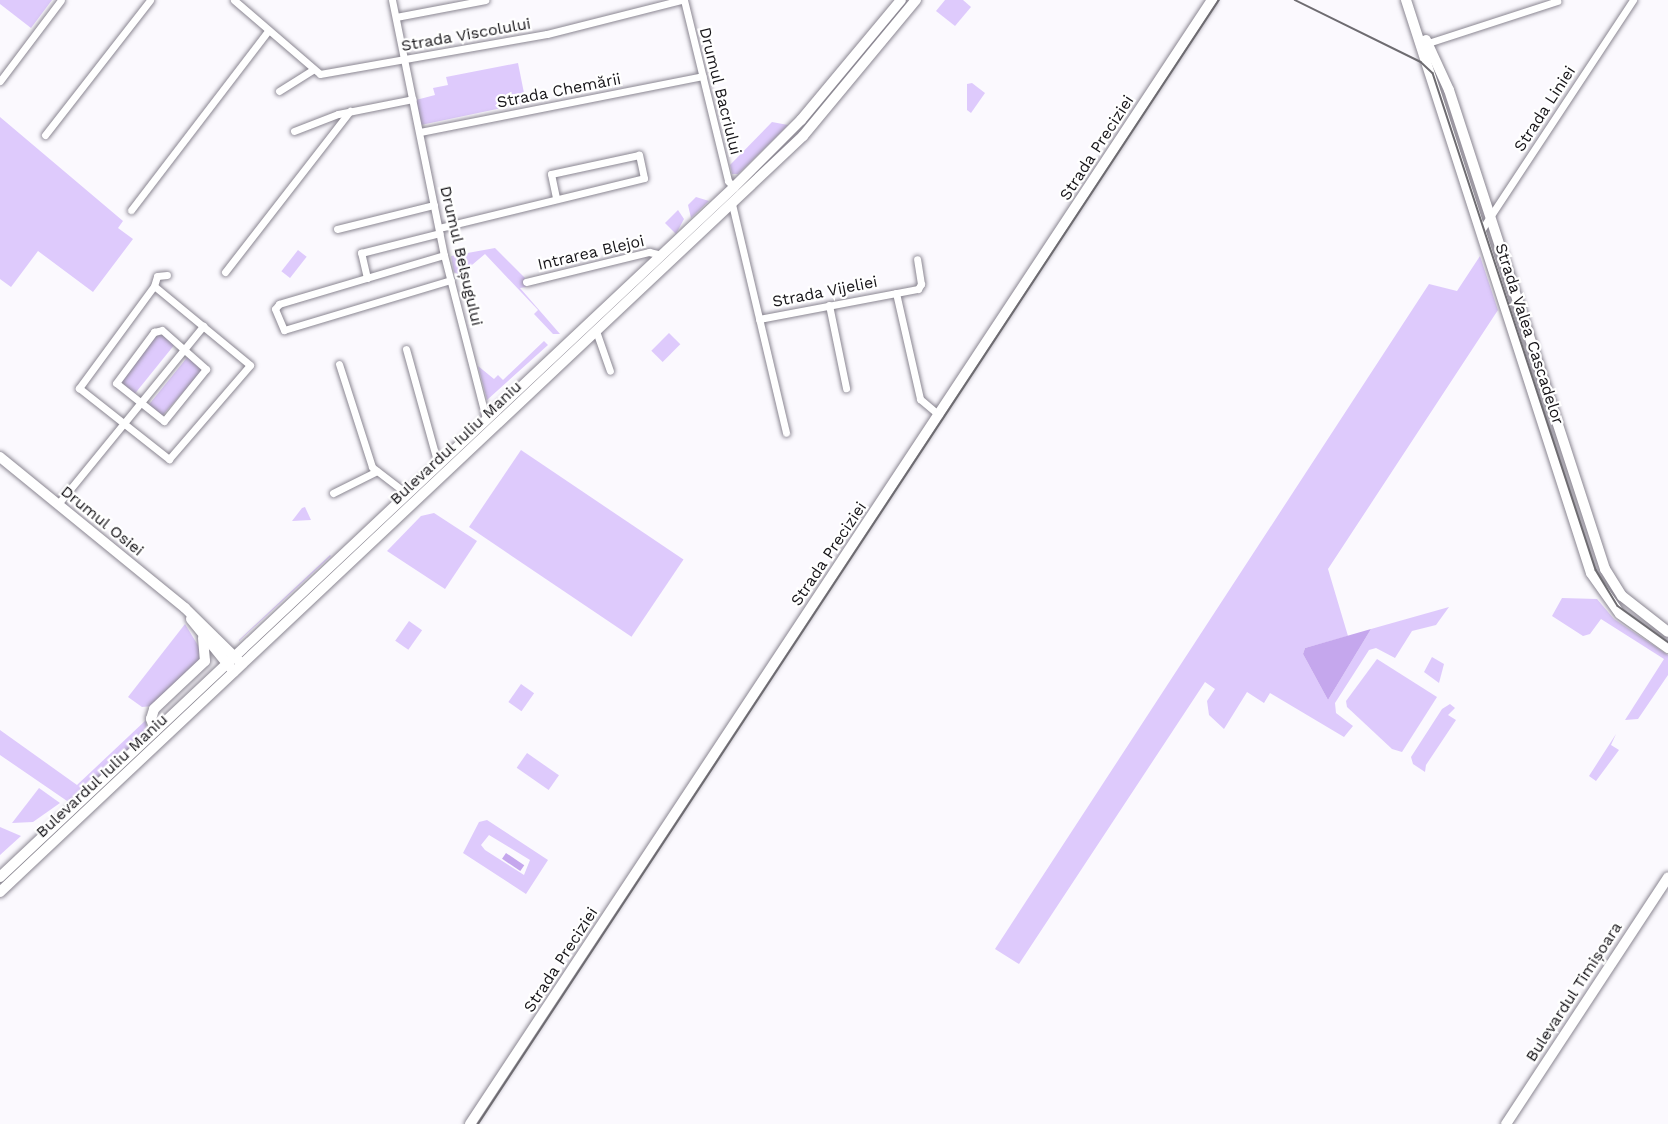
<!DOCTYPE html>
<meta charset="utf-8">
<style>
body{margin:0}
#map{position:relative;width:1668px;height:1124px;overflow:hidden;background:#fbf9fe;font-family:"Work Sans",sans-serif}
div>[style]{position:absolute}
.green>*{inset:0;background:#decafc;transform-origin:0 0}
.water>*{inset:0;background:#c5a7ed;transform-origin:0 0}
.roads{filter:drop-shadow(0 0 2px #8a8691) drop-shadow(0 0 2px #8a8691)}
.street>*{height:7px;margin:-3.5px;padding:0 3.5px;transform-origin:3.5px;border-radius:3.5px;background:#fff}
.secondary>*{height:10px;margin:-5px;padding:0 5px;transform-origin:5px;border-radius:5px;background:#fff}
.primary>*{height:10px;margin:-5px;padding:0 5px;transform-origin:5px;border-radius:5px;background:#fff}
.tram>*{height:1.5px;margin:-0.75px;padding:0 0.75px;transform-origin:0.75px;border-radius:0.75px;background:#6e6c71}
span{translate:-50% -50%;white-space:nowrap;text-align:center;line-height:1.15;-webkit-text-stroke:4.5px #fff;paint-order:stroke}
.street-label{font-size:16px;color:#161418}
</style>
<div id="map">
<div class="green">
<i style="clip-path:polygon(0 0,52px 0,31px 28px,0 4px)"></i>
<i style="clip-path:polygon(945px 0,963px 0,971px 7px,955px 26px,936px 11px)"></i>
<i style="clip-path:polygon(518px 63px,526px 103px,421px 125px,416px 100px,435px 95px,433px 88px,448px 85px,446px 77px)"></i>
<i style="clip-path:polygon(972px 83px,985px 93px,971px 113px,967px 110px,967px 84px)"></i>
<i style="clip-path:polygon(0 117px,123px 221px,118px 228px,133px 239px,93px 292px,38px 251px,11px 287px,0 279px)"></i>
<i style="clip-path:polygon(772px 122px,788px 125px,738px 174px,732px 174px,730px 165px)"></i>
<i style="clip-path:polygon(696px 197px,709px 201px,691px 218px,688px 205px)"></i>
<i style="clip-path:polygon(678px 210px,684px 219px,676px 234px,665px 223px)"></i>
<i style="clip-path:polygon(495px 248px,525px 278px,526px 287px,520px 288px,560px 334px,553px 334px,534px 314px,538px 310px,485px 254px,460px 275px,454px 272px,451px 256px)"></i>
<i style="left:298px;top:250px;width:11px;height:27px;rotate:38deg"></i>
<i style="clip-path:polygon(1480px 256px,1498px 310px,1328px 569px,1348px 636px,1305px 648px,1303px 654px,1328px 700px,1371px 629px,1449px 607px,1436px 625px,1412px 631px,1395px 658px,1376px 648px,1369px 650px,1335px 703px,1336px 713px,1353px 726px,1344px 737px,1270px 693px,1264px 703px,1247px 692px,1224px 729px,1209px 715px,1207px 701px,1215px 689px,1205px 682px,1019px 964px,995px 949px,1429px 284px,1457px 291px)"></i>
<i style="left:669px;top:333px;width:16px;height:25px;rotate:45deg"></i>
<i style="clip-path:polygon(157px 335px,164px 335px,175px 344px,133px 396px,120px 380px)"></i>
<i style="clip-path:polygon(544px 341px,548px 345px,487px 400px,478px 366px,494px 379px,498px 375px,503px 380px)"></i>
<i style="clip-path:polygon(189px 355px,202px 371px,161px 417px,147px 407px)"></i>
<i style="left:521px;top:450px;width:196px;height:93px;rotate:34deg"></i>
<i style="clip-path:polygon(305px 507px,311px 520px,292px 521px,302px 508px)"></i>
<i style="clip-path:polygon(434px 513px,477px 541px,445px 589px,387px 551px,421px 516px)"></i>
<i style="clip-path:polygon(330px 555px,331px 556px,239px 641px,239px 640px)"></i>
<i style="clip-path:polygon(1562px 598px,1597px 599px,1614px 619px,1668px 655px,1668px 675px,1638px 719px,1625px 720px,1664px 659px,1601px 619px,1590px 634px,1583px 636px,1552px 616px)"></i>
<i style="left:409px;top:621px;width:16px;height:24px;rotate:35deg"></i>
<i style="clip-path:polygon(185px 624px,199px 647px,200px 661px,153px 706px,142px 707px,128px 697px)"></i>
<i style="clip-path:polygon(1432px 657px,1444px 664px,1439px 683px,1424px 672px)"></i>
<i style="clip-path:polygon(1377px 659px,1437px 697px,1402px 752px,1392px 749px,1347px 707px,1346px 701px)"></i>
<i style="left:521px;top:684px;width:16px;height:22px;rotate:35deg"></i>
<i style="clip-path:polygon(1450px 704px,1455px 708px,1448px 715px,1456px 720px,1426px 765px,1425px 772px,1413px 764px,1411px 757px,1442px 709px)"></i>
<i style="clip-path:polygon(146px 720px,147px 733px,70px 803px,0 755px,0 730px,77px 785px)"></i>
<i style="clip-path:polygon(1616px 734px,1611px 745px,1619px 750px,1596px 781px,1589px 776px)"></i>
<i style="left:527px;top:753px;width:39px;height:18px;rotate:35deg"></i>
<i style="clip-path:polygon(39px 788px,60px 803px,33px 822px,12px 823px)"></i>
<i style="clip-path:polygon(evenodd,487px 820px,548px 860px,526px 894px,463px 853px,479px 822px,487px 820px,489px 835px,530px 860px,524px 875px,485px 850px,481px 845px,489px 835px)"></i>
<i style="clip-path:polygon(0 827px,21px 836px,0 855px)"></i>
</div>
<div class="water">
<i style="clip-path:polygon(1371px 629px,1328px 700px,1303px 654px,1305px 648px)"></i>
<i style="left:506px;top:853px;width:22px;height:7px;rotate:34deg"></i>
</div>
<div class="roads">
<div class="street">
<i style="left:234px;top:0;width:113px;rotate:40.7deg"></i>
<i style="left:320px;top:74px;width:230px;rotate:-10deg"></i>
<i style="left:547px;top:34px;width:138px;rotate:-14.2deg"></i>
<i style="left:392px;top:0;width:260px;rotate:78.5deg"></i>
<i style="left:444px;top:255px;width:169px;rotate:75.6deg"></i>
<i style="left:684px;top:0;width:186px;rotate:76.3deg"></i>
<i style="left:728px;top:181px;width:8px;rotate:45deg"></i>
<i style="left:396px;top:17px;width:91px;rotate:-10.8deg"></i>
<i style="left:1428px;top:43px;width:136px;rotate:-18deg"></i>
<i style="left:0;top:81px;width:101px;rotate:-53deg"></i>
<i style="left:279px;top:91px;width:39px;rotate:-32deg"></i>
<i style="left:294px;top:131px;width:47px;rotate:-21.1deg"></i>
<i style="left:338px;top:114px;width:76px;rotate:-11.3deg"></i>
<i style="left:420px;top:132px;width:288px;rotate:-11.2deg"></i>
<i style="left:45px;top:135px;width:171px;rotate:-52.1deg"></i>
<i style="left:732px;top:204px;width:235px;rotate:76.7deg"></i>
<i style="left:131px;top:210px;width:224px;rotate:-52.6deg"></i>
<i style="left:439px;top:228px;width:211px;rotate:-13.7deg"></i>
<i style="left:644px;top:178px;width:24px;rotate:-102deg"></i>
<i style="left:639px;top:155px;width:90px;rotate:167.8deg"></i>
<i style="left:551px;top:174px;width:25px;rotate:78deg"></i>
<i style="left:337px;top:229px;width:100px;rotate:-13.9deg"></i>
<i style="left:1480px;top:232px;width:278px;rotate:-56.6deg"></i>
<i style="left:444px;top:255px;width:172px;rotate:163.5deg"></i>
<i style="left:279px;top:304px;width:6px;rotate:129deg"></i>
<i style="left:275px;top:309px;width:23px;rotate:67deg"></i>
<i style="left:284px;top:330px;width:174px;rotate:-16.7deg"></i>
<i style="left:225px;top:272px;width:204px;rotate:-52.2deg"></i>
<i style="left:367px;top:278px;width:26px;rotate:-103deg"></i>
<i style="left:361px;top:253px;width:81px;rotate:-14.2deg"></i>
<i style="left:526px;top:282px;width:127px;rotate:-13.7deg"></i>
<i style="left:649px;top:252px;width:13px;rotate:13deg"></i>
<i style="left:154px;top:286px;width:127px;rotate:126.3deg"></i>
<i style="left:79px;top:388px;width:115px;rotate:38.3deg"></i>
<i style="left:169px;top:459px;width:124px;rotate:-49.2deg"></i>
<i style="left:250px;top:365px;width:124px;rotate:-140.5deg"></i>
<i style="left:154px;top:286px;width:10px;rotate:-73deg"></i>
<i style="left:157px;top:276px;width:10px;rotate:-6deg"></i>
<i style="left:896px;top:293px;width:109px;rotate:77.2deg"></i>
<i style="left:920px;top:399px;width:25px;rotate:40deg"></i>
<i style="left:829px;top:305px;width:85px;rotate:78.4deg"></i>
<i style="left:759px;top:319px;width:162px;rotate:-10.7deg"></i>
<i style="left:918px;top:289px;width:6px;rotate:-59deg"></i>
<i style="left:921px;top:284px;width:25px;rotate:-99deg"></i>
<i style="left:162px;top:330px;width:59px;rotate:41.6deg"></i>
<i style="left:206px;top:369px;width:67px;rotate:128.9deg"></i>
<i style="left:164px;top:421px;width:61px;rotate:-141.6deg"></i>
<i style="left:116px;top:383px;width:64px;rotate:-53.3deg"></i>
<i style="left:154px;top:332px;width:8px;rotate:-14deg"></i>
<i style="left:596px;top:331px;width:42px;rotate:70.7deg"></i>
<i style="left:406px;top:349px;width:119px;rotate:74.5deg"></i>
<i style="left:339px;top:364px;width:108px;rotate:72.2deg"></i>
<i style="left:372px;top:467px;width:44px;rotate:37.6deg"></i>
<i style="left:333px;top:493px;width:49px;rotate:-26.6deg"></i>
<i style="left:58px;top:504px;width:230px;rotate:-50.8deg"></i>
</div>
<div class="secondary">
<i style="left:1406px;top:0;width:602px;rotate:72.11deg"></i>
<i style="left:1591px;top:573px;width:50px;rotate:54.7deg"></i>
<i style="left:1620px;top:614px;width:59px;rotate:35.3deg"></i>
<i style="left:1426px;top:40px;width:55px;rotate:65.3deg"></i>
<i style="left:1449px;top:90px;width:504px;rotate:71.96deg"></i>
<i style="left:1605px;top:569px;width:32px;rotate:58deg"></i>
<i style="left:1622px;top:596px;width:58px;rotate:38deg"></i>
<i style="left:0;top:457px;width:239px;rotate:39.2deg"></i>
<i style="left:185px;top:608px;width:77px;rotate:44.5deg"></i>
<i style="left:191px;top:619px;width:68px;rotate:50.9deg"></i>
<i style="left:155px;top:731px;width:13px;rotate:-108deg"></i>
<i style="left:151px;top:719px;width:10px;rotate:-73deg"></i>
<i style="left:154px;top:709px;width:70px;rotate:-43.3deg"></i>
<i style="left:205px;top:661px;width:23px;rotate:-95deg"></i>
<i style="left:470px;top:1124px;width:1347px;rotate:-56.57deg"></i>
<i style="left:1506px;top:1124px;width:295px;rotate:-56.7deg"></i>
</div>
<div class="primary">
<i style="left:0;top:877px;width:1007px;rotate:-43.23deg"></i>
<i style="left:734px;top:187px;width:95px;rotate:-45deg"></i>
<i style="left:801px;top:120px;width:156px;rotate:-50.2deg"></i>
<i style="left:0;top:892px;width:1103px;rotate:-43.27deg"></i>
<i style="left:803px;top:136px;width:177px;rotate:-50.3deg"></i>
</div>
</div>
<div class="tram">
<i style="left:1295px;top:0;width:140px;rotate:26.2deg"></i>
<i style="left:1421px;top:62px;width:16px;rotate:43deg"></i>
<i style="left:1433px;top:73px;width:523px;rotate:71.84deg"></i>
<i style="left:1596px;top:570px;width:42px;rotate:58.6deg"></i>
<i style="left:1618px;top:606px;width:62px;rotate:35.8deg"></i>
<i style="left:478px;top:1124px;width:1346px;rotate:-56.61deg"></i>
</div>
<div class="street-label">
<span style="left:466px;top:35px;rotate:-10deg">Strada Viscolului</span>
<span style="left:559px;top:91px;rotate:-11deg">Strada Chemării</span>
<span style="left:720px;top:91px;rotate:76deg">Drumul Bacriului</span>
<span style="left:1545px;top:109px;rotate:-57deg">Strada Liniei</span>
<span style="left:1097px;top:148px;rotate:-57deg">Strada Preciziei</span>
<span style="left:591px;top:253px;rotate:-13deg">Intrarea Blejoi</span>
<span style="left:461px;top:256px;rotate:77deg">Drumul Belșugului</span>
<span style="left:825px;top:292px;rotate:-11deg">Strada Vijeliei</span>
<span style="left:1529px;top:334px;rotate:72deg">Strada Valea Cascadelor</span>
<span style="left:456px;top:443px;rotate:-43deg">Bulevardul Iuliu Maniu</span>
<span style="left:102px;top:521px;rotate:39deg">Drumul Osiei</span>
<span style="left:829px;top:554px;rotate:-56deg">Strada Preciziei</span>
<span style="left:102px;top:776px;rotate:-43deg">Bulevardul Iuliu Maniu</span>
<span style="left:561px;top:960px;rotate:-57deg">Strada Preciziei</span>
<span style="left:1574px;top:992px;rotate:-57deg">Bulevardul Timișoara</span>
</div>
</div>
